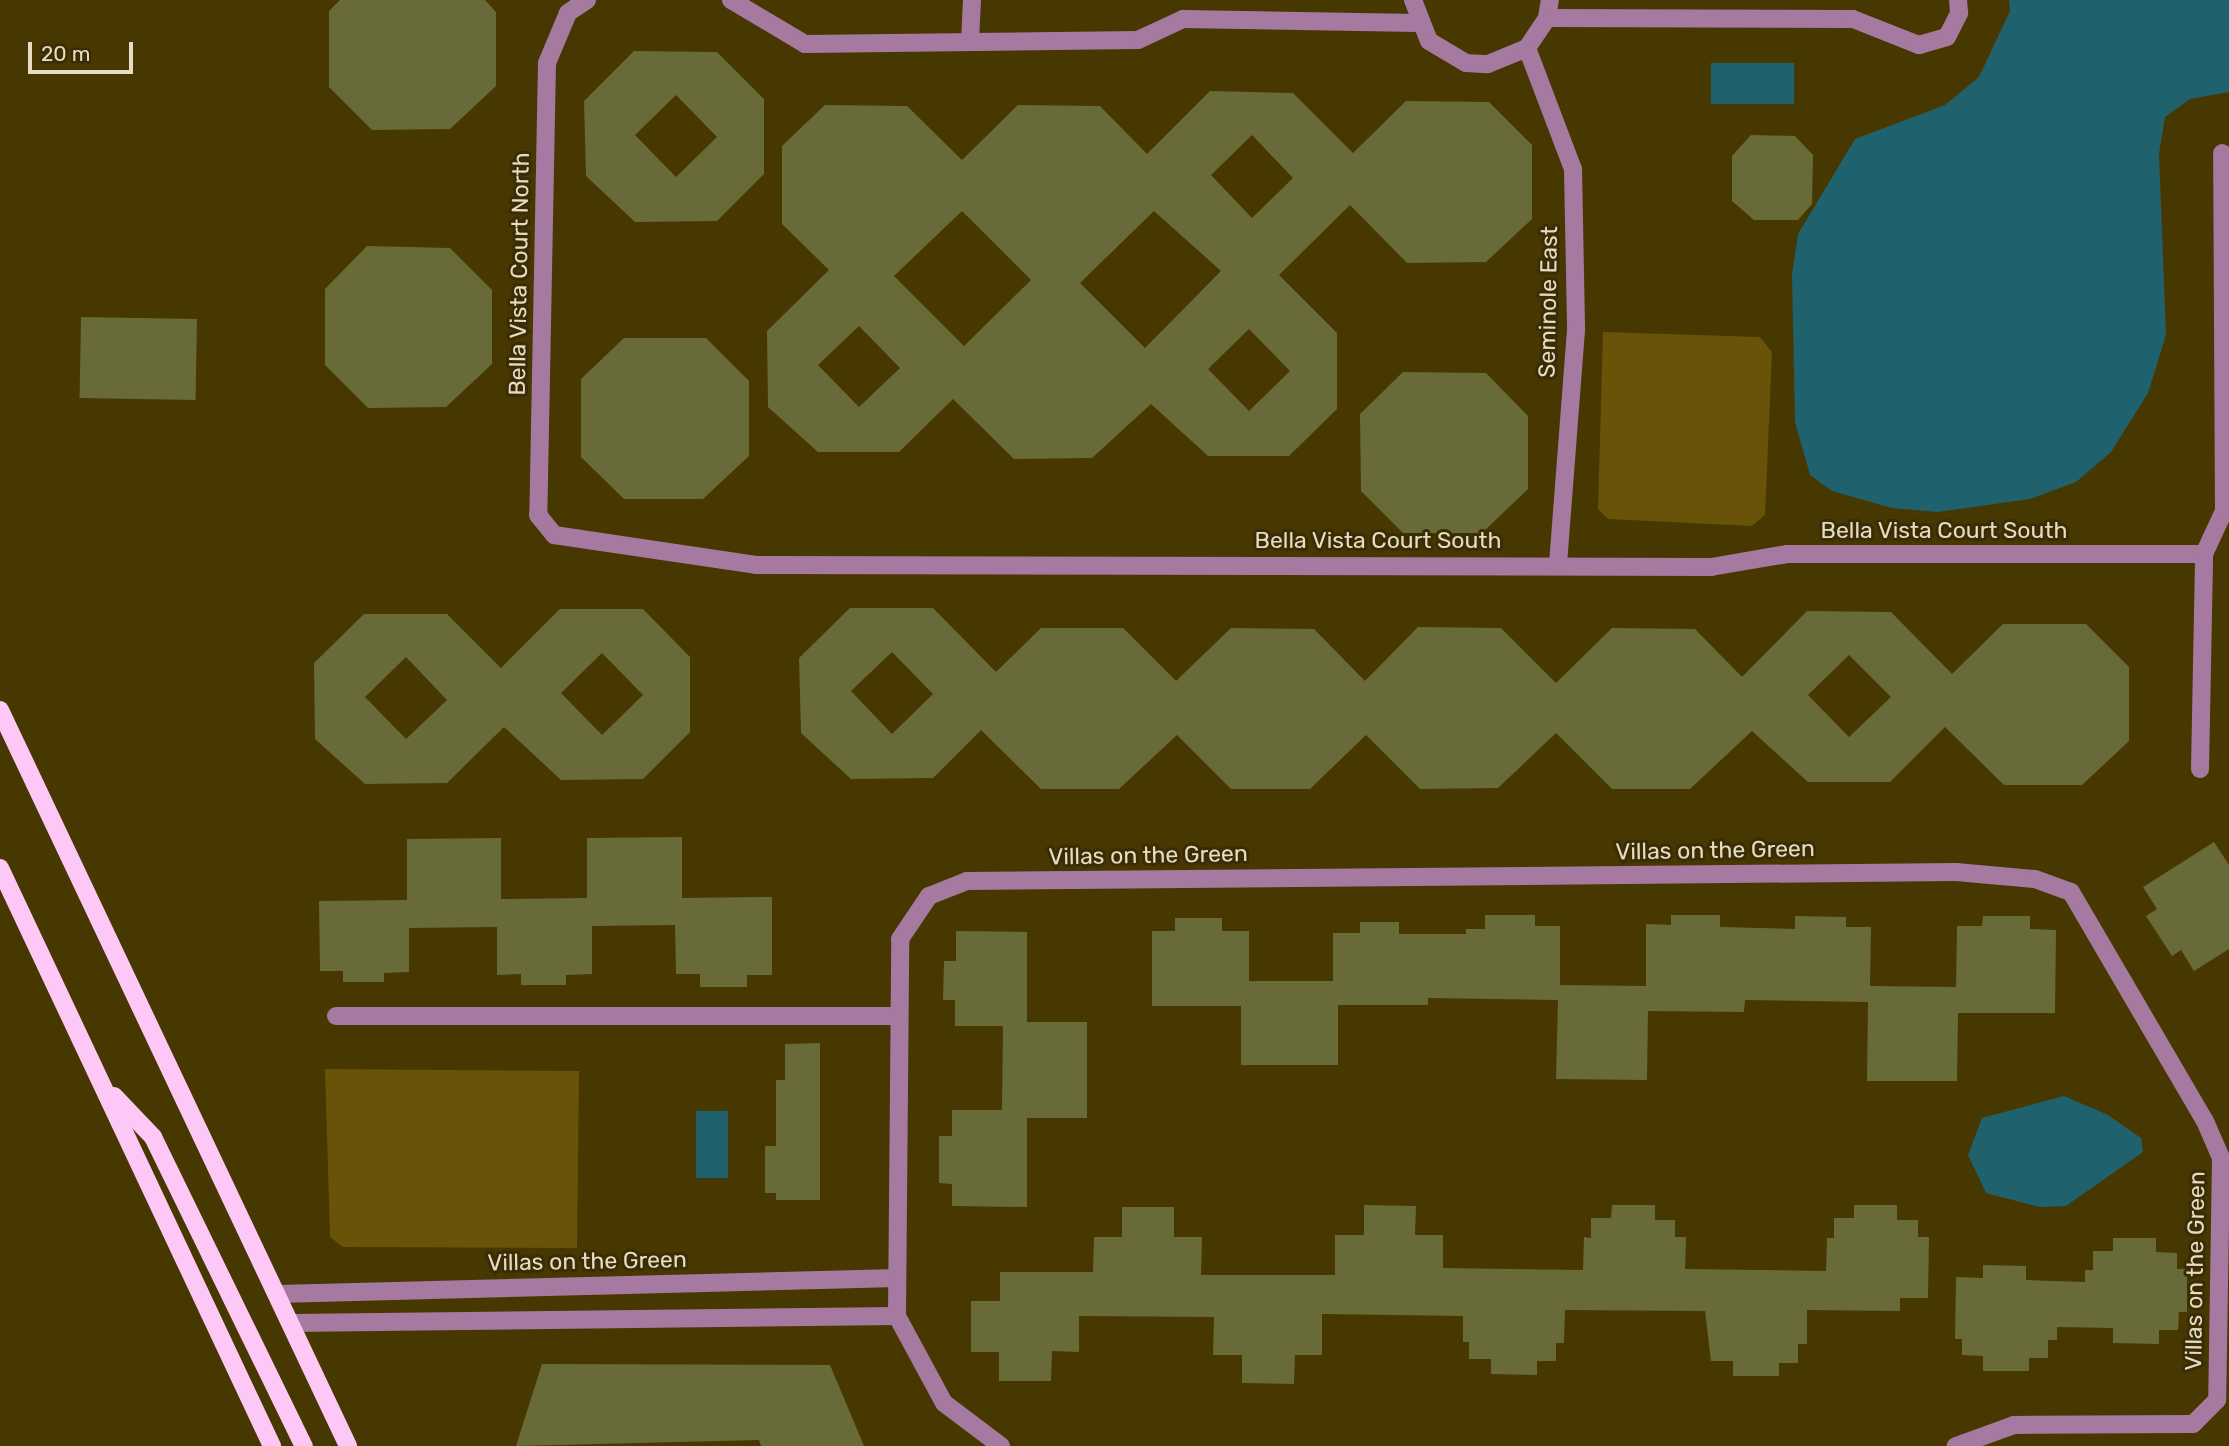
<!DOCTYPE html>
<style>
body{margin:0}
#map{position:relative;width:2229px;height:1446px;overflow:hidden;background:#473700;font-family:Rubik,sans-serif}
div>[style]{position:absolute}
.green>*{inset:0;background:#685308}
.water>*{inset:0;background:#1f626d;transform-origin:0 0}
.building>*{inset:0;background:#686b38;transform-origin:0 0}
.minor>*{height:18px;margin:-9px;padding:0 9px;transform-origin:9px;border-radius:9px;background:#a67aa0}
.major>*{height:18px;margin:-9px;padding:0 9px;transform-origin:9px;border-radius:9px;background:#fec8f6}
span{translate:-50% -50%;white-space:nowrap;text-align:center;line-height:1.15;-webkit-text-stroke:6px #3a2d05;paint-order:stroke}
.street-label{font-size:23px;color:#e5dcc2}
.scale{position:absolute;left:28px;top:42px;width:105px;height:32px;box-sizing:border-box;border:4px solid #e5dcc2;border-top:0;padding-left:9px;font-size:21px;line-height:24px;white-space:nowrap;color:#e5dcc2;-webkit-text-stroke:5px #3a2d05;paint-order:stroke}
</style>
<div id="map">
<div class="green">
<i style="clip-path:polygon(1603px 332px,1760px 337px,1772px 352px,1765px 515px,1752px 526px,1608px 519px,1598px 509px)"></i>
<i style="clip-path:polygon(325px 1069px,579px 1071px,577px 1248px,343px 1247px,330px 1237px)"></i>
</div>
<div class="water">
<i style="clip-path:polygon(2009px 0,2229px 0,2229px 92px,2190px 99px,2165px 117px,2159px 154px,2166px 335px,2148px 393px,2111px 452px,2076px 482px,2030px 499px,1938px 512px,1892px 508px,1832px 491px,1810px 475px,1795px 422px,1792px 275px,1798px 234px,1855px 139px,1945px 105px,1979px 77px,2010px 11px)"></i>
<i style="left:1794px;top:63px;width:41px;height:83px;rotate:90deg"></i>
<i style="clip-path:polygon(2064px 1096px,2108px 1115px,2141px 1138px,2143px 1152px,2066px 1206px,2040px 1207px,1986px 1193px,1968px 1155px,1982px 1118px)"></i>
<i style="left:696px;top:1111px;width:32px;height:67px"></i>
</div>
<div class="building">
<i style="clip-path:polygon(340px 0,485px 0,496px 12px,496px 86px,450px 129px,372px 130px,329px 87px,329px 11px)"></i>
<i style="clip-path:polygon(evenodd,634px 51px,717px 52px,764px 99px,764px 174px,717px 221px,635px 222px,586px 176px,584px 101px,634px 51px,676px 95px,717px 137px,676px 177px,635px 135px,676px 95px)"></i>
<i style="clip-path:polygon(evenodd,1210px 91px,1293px 93px,1353px 153px,1406px 101px,1489px 102px,1532px 145px,1532px 219px,1486px 262px,1407px 263px,1350px 205px,1279px 275px,1337px 333px,1337px 409px,1289px 456px,1208px 456px,1151px 404px,1092px 458px,1014px 459px,953px 399px,899px 452px,818px 452px,768px 407px,767px 331px,829px 270px,782px 224px,782px 146px,825px 105px,907px 106px,962px 160px,1018px 105px,1100px 106px,1147px 154px,1210px 91px,1252px 135px,1293px 178px,1252px 218px,1211px 175px,1252px 135px,1210px 91px,962px 211px,1031px 280px,964px 346px,894px 276px,962px 211px,1210px 91px,1154px 211px,1221px 271px,1145px 348px,1080px 283px,1154px 211px,1210px 91px,859px 326px,900px 368px,859px 407px,818px 365px,859px 326px,1210px 91px,1249px 329px,1290px 371px,1249px 411px,1208px 369px,1249px 329px)"></i>
<i style="clip-path:polygon(1751px 135px,1795px 136px,1813px 155px,1812px 204px,1798px 220px,1754px 220px,1732px 201px,1732px 156px)"></i>
<i style="clip-path:polygon(367px 246px,450px 248px,492px 290px,492px 364px,446px 407px,368px 408px,325px 365px,325px 289px)"></i>
<i style="left:81px;top:317px;width:116px;height:81px;rotate:1deg"></i>
<i style="clip-path:polygon(624px 338px,706px 338px,749px 381px,749px 456px,703px 499px,624px 499px,581px 457px,581px 379px)"></i>
<i style="clip-path:polygon(1403px 372px,1486px 373px,1528px 416px,1528px 489px,1482px 533px,1403px 533px,1361px 491px,1360px 414px)"></i>
<i style="clip-path:polygon(evenodd,850px 608px,933px 608px,996px 672px,1041px 628px,1123px 628px,1176px 681px,1231px 628px,1314px 629px,1365px 681px,1418px 627px,1501px 628px,1556px 683px,1612px 628px,1695px 629px,1742px 677px,1807px 611px,1891px 612px,1952px 674px,2003px 624px,2086px 624px,2129px 667px,2129px 741px,2082px 785px,2004px 785px,1945px 727px,1890px 782px,1808px 782px,1752px 731px,1690px 789px,1612px 789px,1556px 733px,1498px 788px,1420px 789px,1366px 735px,1310px 789px,1231px 789px,1177px 735px,1119px 789px,1041px 789px,981px 730px,933px 778px,851px 779px,801px 733px,799px 658px,850px 608px,892px 652px,933px 694px,892px 734px,851px 691px,892px 652px,850px 608px,1849px 655px,1891px 697px,1849px 737px,1808px 695px,1849px 655px)"></i>
<i style="clip-path:polygon(evenodd,560px 609px,643px 609px,690px 657px,690px 732px,643px 779px,561px 780px,504px 727px,447px 783px,365px 784px,315px 739px,314px 663px,364px 614px,447px 614px,501px 668px,560px 609px,602px 653px,643px 695px,602px 735px,561px 693px,602px 653px,560px 609px,406px 657px,447px 700px,406px 739px,365px 697px,406px 657px)"></i>
<i style="clip-path:polygon(682px 837px,682px 898px,772px 897px,772px 975px,747px 975px,747px 987px,700px 987px,700px 974px,676px 974px,675px 925px,592px 926px,592px 974px,566px 975px,566px 985px,521px 985px,521px 974px,497px 975px,497px 927px,409px 928px,409px 972px,384px 973px,384px 982px,343px 982px,343px 971px,320px 971px,319px 901px,407px 900px,407px 839px,501px 838px,501px 899px,587px 898px,587px 838px)"></i>
<i style="clip-path:polygon(2214px 842px,2229px 865px,2229px 949px,2194px 971px,2181px 950px,2172px 956px,2146px 916px,2157px 909px,2143px 887px)"></i>
<i style="clip-path:polygon(1485px 915px,1535px 915px,1535px 926px,1560px 926px,1560px 985px,1646px 986px,1646px 924px,1671px 925px,1671px 915px,1720px 915px,1720px 927px,1795px 929px,1795px 916px,1846px 917px,1846px 927px,1871px 927px,1870px 986px,1956px 987px,1957px 926px,1982px 926px,1983px 916px,2030px 916px,2030px 929px,2056px 930px,2055px 1013px,1958px 1013px,1957px 1081px,1867px 1081px,1868px 1002px,1745px 1000px,1744px 1012px,1648px 1011px,1647px 1080px,1556px 1079px,1558px 1000px,1428px 998px,1428px 1005px,1338px 1005px,1338px 1065px,1241px 1065px,1241px 1006px,1152px 1006px,1152px 931px,1175px 931px,1175px 918px,1222px 918px,1222px 931px,1249px 931px,1249px 981px,1333px 981px,1333px 933px,1360px 933px,1360px 922px,1399px 922px,1399px 934px,1466px 934px,1466px 929px,1485px 929px)"></i>
<i style="clip-path:polygon(956px 931px,1027px 932px,1027px 1022px,1087px 1022px,1087px 1118px,1027px 1118px,1027px 1207px,952px 1206px,952px 1184px,939px 1183px,939px 1136px,952px 1136px,952px 1110px,1002px 1110px,1003px 1026px,955px 1026px,955px 1000px,943px 1000px,944px 961px,956px 961px)"></i>
<i style="clip-path:polygon(820px 1043px,820px 1200px,776px 1200px,776px 1193px,765px 1193px,765px 1146px,776px 1146px,776px 1080px,785px 1080px,785px 1044px)"></i>
<i style="clip-path:polygon(1364px 1205px,1416px 1206px,1415px 1235px,1443px 1235px,1443px 1268px,1583px 1270px,1584px 1237px,1591px 1238px,1591px 1218px,1611px 1218px,1612px 1205px,1655px 1205px,1655px 1220px,1675px 1220px,1675px 1237px,1686px 1237px,1685px 1269px,1826px 1271px,1827px 1238px,1834px 1238px,1834px 1218px,1854px 1218px,1854px 1205px,1897px 1205px,1897px 1220px,1918px 1220px,1918px 1237px,1929px 1237px,1928px 1298px,1900px 1298px,1900px 1311px,1807px 1310px,1807px 1344px,1798px 1344px,1798px 1363px,1779px 1363px,1779px 1376px,1733px 1376px,1733px 1361px,1711px 1361px,1705px 1311px,1565px 1310px,1564px 1343px,1556px 1343px,1556px 1361px,1537px 1361px,1537px 1375px,1491px 1374px,1491px 1359px,1469px 1359px,1469px 1342px,1463px 1342px,1463px 1316px,1322px 1314px,1322px 1355px,1295px 1355px,1294px 1384px,1242px 1383px,1242px 1355px,1213px 1355px,1214px 1317px,1079px 1316px,1079px 1352px,1052px 1351px,1051px 1381px,999px 1381px,999px 1352px,971px 1352px,971px 1301px,1000px 1301px,1000px 1272px,1093px 1272px,1094px 1237px,1122px 1237px,1122px 1207px,1174px 1207px,1174px 1237px,1202px 1237px,1201px 1275px,1335px 1275px,1335px 1235px,1364px 1235px)"></i>
<i style="clip-path:polygon(2113px 1238px,2156px 1238px,2156px 1252px,2177px 1253px,2177px 1269px,2187px 1269px,2187px 1312px,2179px 1312px,2178px 1330px,2159px 1330px,2159px 1344px,2113px 1343px,2113px 1328px,2057px 1327px,2057px 1340px,2048px 1340px,2048px 1358px,2029px 1358px,2029px 1371px,1983px 1371px,1983px 1356px,1962px 1355px,1962px 1339px,1955px 1339px,1956px 1277px,1983px 1278px,1983px 1265px,2026px 1266px,2026px 1280px,2085px 1282px,2085px 1270px,2093px 1270px,2093px 1251px,2113px 1251px)"></i>
<i style="clip-path:polygon(542px 1364px,830px 1365px,864px 1446px,761px 1446px,759px 1440px,516px 1446px)"></i>
</div>
<div class="minor">
<i style="left:587px;top:0;width:23px;rotate:146deg"></i>
<i style="left:568px;top:13px;width:54px;rotate:112.8deg"></i>
<i style="left:547px;top:63px;width:452px;rotate:91.1deg"></i>
<i style="left:538px;top:515px;width:26px;rotate:51deg"></i>
<i style="left:554px;top:535px;width:204px;rotate:8.4deg"></i>
<i style="left:756px;top:565px;width:955px;rotate:0.12deg"></i>
<i style="left:1711px;top:567px;width:77px;rotate:-9.7deg"></i>
<i style="left:1787px;top:554px;width:417px"></i>
<i style="left:731px;top:0;width:86px;rotate:30.7deg"></i>
<i style="left:805px;top:44px;width:333px;rotate:-0.7deg"></i>
<i style="left:1138px;top:40px;width:50px;rotate:-25deg"></i>
<i style="left:1183px;top:19px;width:235px;rotate:1deg"></i>
<i style="left:1413px;top:0;width:44px;rotate:68.7deg"></i>
<i style="left:1429px;top:41px;width:43px;rotate:30.7deg"></i>
<i style="left:1466px;top:63px;width:22px;rotate:3deg"></i>
<i style="left:1488px;top:64px;width:42px;rotate:-22.3deg"></i>
<i style="left:1527px;top:48px;width:36px;rotate:-56deg"></i>
<i style="left:1547px;top:18px;width:18px;rotate:-81deg"></i>
<i style="left:1547px;top:18px;width:306px;rotate:0.2deg"></i>
<i style="left:1853px;top:19px;width:71px;rotate:21.5deg"></i>
<i style="left:1919px;top:45px;width:29px;rotate:-16deg"></i>
<i style="left:1947px;top:37px;width:27px;rotate:-63deg"></i>
<i style="left:1959px;top:13px;width:13px;rotate:-94deg"></i>
<i style="left:970px;top:42px;width:42px;rotate:-87.3deg"></i>
<i style="left:1527px;top:48px;width:129px;rotate:69.2deg"></i>
<i style="left:1573px;top:169px;width:161px;rotate:88.9deg"></i>
<i style="left:1576px;top:330px;width:235px;rotate:94.4deg"></i>
<i style="left:2200px;top:769px;width:215px;rotate:-88.9deg"></i>
<i style="left:2204px;top:554px;width:47px;rotate:-65.1deg"></i>
<i style="left:2224px;top:511px;width:358px;rotate:-90.3deg"></i>
<i style="left:336px;top:1016px;width:561px"></i>
<i style="left:278px;top:1294px;width:619px;rotate:-1.48deg"></i>
<i style="left:291px;top:1323px;width:606px;rotate:-0.66deg"></i>
<i style="left:1001px;top:1446px;width:71px;rotate:-143deg"></i>
<i style="left:944px;top:1403px;width:99px;rotate:-118.4deg"></i>
<i style="left:897px;top:1316px;width:377px;rotate:-89.5deg"></i>
<i style="left:900px;top:939px;width:52px;rotate:-56deg"></i>
<i style="left:929px;top:896px;width:41px;rotate:-21.5deg"></i>
<i style="left:967px;top:881px;width:989px;rotate:-0.52deg"></i>
<i style="left:1956px;top:872px;width:79px;rotate:5.1deg"></i>
<i style="left:2035px;top:879px;width:38px;rotate:20deg"></i>
<i style="left:2071px;top:892px;width:265px;rotate:59.7deg"></i>
<i style="left:2205px;top:1121px;width:40px;rotate:66.6deg"></i>
<i style="left:2221px;top:1158px;width:242px;rotate:90.9deg"></i>
<i style="left:2217px;top:1400px;width:34px;rotate:135deg"></i>
<i style="left:2193px;top:1424px;width:179px;rotate:179.7deg"></i>
<i style="left:2014px;top:1425px;width:62px;rotate:160.1deg"></i>
</div>
<div class="major">
<i style="left:0;top:710px;width:814px;rotate:64.69deg"></i>
<i style="left:0;top:868px;width:639px;rotate:64.8deg"></i>
<i style="left:114px;top:1096px;width:57px;rotate:46.4deg"></i>
<i style="left:153px;top:1137px;width:344px;rotate:64deg"></i>
</div>
<div class="street-label">
<span style="left:519px;top:274px;rotate:-89deg">Bella Vista Court North</span>
<span style="left:1548px;top:302px;rotate:-89deg">Seminole East</span>
<span style="left:1944px;top:530px">Bella Vista Court South</span>
<span style="left:1378px;top:540px">Bella Vista Court South</span>
<span style="left:1715px;top:850px;rotate:-1deg">Villas on the Green</span>
<span style="left:1148px;top:855px;rotate:-1deg">Villas on the Green</span>
<span style="left:587px;top:1261px;rotate:-1deg">Villas on the Green</span>
<span style="left:2195px;top:1271px;rotate:-89deg">Villas on the Green</span>
</div>
<div class="scale">20 m</div>
</div>
